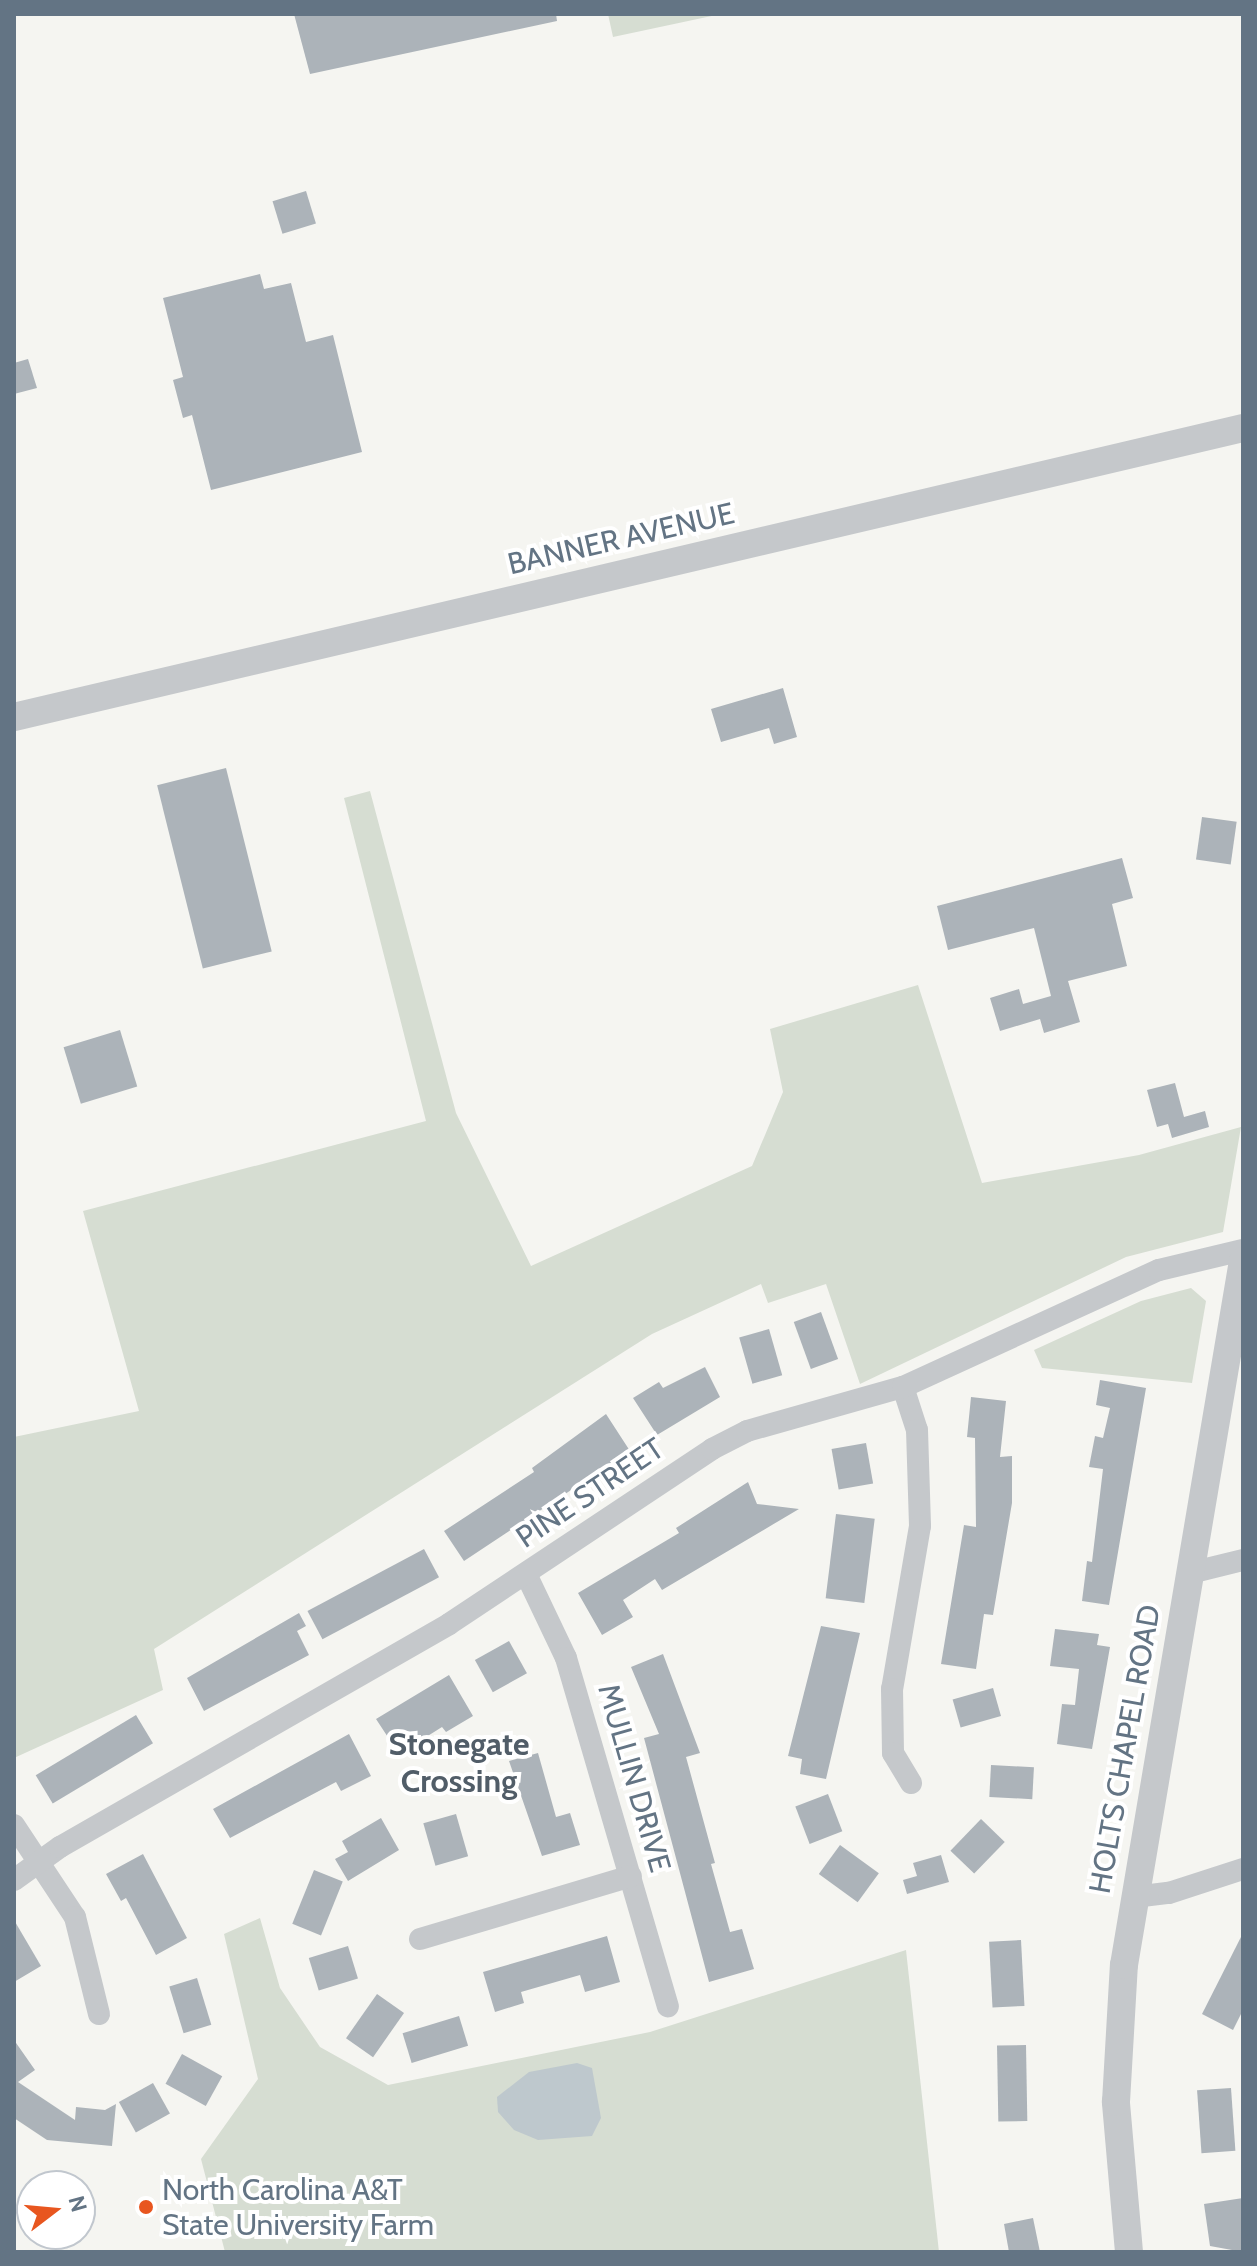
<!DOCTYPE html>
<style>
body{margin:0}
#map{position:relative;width:1257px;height:2266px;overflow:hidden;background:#f5f5f1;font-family:Cabin,sans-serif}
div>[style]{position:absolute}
.green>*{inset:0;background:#d6ddd2}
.water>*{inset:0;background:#bec8cd}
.building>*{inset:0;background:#acb3b9;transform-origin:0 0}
.minor>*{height:22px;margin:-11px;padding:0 11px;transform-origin:11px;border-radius:11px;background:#c5c8cb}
.tertiary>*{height:28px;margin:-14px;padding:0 14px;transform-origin:14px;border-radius:14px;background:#c5c8cb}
.dots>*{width:22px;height:22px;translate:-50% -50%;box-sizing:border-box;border:4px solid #fff;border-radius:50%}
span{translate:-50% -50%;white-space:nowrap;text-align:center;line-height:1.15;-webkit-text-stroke:8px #fff;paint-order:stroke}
.street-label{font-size:30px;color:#637484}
.poi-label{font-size:30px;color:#637484}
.left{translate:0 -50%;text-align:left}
.neighbourhood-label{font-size:32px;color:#515d68;font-weight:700}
.frame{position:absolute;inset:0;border:16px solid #637484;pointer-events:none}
.north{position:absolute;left:16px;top:2170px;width:80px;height:80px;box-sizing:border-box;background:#fff;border:2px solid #c1c7ce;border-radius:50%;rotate:74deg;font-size:22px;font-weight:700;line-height:32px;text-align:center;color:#637484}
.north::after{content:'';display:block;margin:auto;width:28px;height:36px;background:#e8561f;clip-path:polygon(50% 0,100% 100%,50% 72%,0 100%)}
</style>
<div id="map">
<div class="green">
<i style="clip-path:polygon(608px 14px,721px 14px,613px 37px)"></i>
<i style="clip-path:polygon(370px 791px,456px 1113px,531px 1266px,752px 1166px,783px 1092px,770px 1029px,918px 985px,982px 1183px,1139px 1155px,1241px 1127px,1223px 1232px,1126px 1257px,860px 1384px,826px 1284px,768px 1303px,761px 1284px,652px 1334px,154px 1649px,163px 1690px,14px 1758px,14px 1437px,139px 1411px,83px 1211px,426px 1121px,344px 798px)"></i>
<i style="clip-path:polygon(1191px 1288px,1206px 1301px,1192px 1383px,1042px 1368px,1034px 1350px,1141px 1301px)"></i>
<i style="clip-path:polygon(260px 1918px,280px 1988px,320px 2047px,388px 2085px,650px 2032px,906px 1950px,939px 2252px,225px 2252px,201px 2159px,258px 2079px,224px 1934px)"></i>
</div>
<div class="water">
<i style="clip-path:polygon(577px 2063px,592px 2068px,601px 2118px,592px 2136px,538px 2140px,514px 2130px,498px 2112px,497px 2097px,529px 2072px)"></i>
</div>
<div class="building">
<i style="clip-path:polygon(294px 14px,556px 14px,557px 21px,310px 74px)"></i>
<i style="left:306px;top:191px;width:34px;height:35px;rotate:73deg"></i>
<i style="clip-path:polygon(260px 274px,264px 289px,291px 283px,306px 342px,333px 335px,362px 452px,211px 490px,192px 415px,183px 418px,173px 380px,183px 377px,163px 298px)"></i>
<i style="clip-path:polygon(28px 359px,37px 388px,14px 394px,14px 363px)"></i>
<i style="clip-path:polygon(783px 688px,797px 737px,774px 744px,769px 728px,721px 742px,711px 709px)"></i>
<i style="left:226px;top:768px;width:189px;height:71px;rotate:76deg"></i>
<i style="left:1202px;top:817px;width:35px;height:43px;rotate:8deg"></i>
<i style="clip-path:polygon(1122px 858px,1133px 898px,1112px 904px,1127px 966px,1068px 981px,1080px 1022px,1044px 1033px,1040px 1019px,1000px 1031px,990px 998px,1019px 989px,1023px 1004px,1051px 996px,1034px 928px,948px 950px,937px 906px)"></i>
<i style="left:120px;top:1030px;width:59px;height:59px;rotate:73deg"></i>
<i style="clip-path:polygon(1175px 1083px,1184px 1117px,1205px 1111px,1209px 1127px,1172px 1138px,1168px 1124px,1157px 1127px,1147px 1090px)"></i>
<i style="left:821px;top:1312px;width:50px;height:29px;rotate:70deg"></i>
<i style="left:769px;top:1329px;width:48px;height:31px;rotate:74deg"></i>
<i style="clip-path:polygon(705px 1367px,720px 1397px,657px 1435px,633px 1398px,659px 1382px,663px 1388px)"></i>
<i style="clip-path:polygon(1100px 1380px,1146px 1388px,1109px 1605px,1082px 1601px,1087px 1561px,1092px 1562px,1103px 1469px,1089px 1467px,1095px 1436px,1103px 1438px,1110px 1408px,1096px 1405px)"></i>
<i style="clip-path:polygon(971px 1397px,1006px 1401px,1000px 1457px,1012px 1456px,1012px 1503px,993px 1615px,984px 1614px,976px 1669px,941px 1664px,964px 1525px,976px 1527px,975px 1438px,967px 1437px)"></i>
<i style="clip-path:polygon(606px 1414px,630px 1451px,464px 1561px,444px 1531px,534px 1472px,532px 1468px)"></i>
<i style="left:866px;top:1443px;width:41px;height:35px;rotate:80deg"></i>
<i style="clip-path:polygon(748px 1482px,757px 1504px,799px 1509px,662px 1590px,655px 1579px,623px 1600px,633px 1617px,602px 1635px,578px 1593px,679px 1533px,676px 1528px)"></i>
<i style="left:836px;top:1514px;width:39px;height:85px;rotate:7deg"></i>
<i style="left:424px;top:1549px;width:32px;height:132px;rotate:62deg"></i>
<i style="clip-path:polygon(299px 1613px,306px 1626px,297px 1631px,309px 1655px,204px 1711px,187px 1678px)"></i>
<i style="clip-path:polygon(821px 1626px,860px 1633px,826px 1779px,800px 1774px,802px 1759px,788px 1756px)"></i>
<i style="clip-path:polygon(1055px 1629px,1099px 1634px,1097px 1645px,1110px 1647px,1092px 1749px,1057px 1744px,1062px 1704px,1075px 1705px,1079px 1669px,1050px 1666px)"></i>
<i style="left:509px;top:1641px;width:37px;height:39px;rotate:61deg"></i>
<i style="clip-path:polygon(663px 1654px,700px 1753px,686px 1757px,715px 1863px,711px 1864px,730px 1932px,742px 1929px,754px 1969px,709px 1982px,644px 1738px,659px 1734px,631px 1667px)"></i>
<i style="clip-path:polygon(449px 1675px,473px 1716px,446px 1732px,442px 1727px,399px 1754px,376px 1719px)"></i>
<i style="left:993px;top:1688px;width:29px;height:42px;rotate:74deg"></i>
<i style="left:136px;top:1715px;width:33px;height:117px;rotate:59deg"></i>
<i style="clip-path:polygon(349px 1734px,371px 1776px,341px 1791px,336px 1782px,230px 1838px,213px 1809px)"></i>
<i style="clip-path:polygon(538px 1753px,556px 1817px,570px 1813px,580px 1845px,542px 1856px,509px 1761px)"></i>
<i style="left:991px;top:1765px;width:43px;height:32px;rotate:3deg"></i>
<i style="left:828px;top:1794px;width:40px;height:35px;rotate:69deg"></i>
<i style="left:456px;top:1814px;width:44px;height:34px;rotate:74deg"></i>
<i style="clip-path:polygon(381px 1818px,399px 1850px,348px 1881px,335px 1859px,348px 1852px,342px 1841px)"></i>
<i style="left:981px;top:1819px;width:33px;height:44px;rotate:44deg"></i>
<i style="left:840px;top:1845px;width:48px;height:36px;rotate:36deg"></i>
<i style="clip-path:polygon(143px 1854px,187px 1938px,156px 1955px,126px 1898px,121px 1901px,106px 1874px)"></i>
<i style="clip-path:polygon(941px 1855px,949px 1882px,907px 1894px,903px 1880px,917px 1876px,913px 1863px)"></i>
<i style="left:314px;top:1870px;width:31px;height:58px;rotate:22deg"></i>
<i style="clip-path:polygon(14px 1920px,41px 1966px,14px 1982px)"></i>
<i style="clip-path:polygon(1243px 1933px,1243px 2010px,1233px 2030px,1202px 2014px)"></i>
<i style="clip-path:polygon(607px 1936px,620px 1982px,585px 1992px,580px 1975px,521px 1992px,524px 2003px,495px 2012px,483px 1972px)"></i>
<i style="left:1021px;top:1940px;width:66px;height:32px;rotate:87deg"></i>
<i style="left:348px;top:1946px;width:34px;height:41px;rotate:73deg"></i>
<i style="left:197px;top:1978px;width:49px;height:29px;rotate:73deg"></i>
<i style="left:377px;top:1994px;width:33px;height:54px;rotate:35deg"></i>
<i style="left:459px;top:2016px;width:31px;height:59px;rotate:73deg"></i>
<i style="clip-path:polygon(14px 2040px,35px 2070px,18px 2082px,75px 2120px,76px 2107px,105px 2110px,116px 2104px,112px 2146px,47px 2140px,14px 2118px)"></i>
<i style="left:1026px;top:2045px;width:76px;height:29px;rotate:89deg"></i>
<i style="left:182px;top:2054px;width:46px;height:34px;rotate:29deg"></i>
<i style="left:153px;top:2083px;width:35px;height:39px;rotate:61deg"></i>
<i style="left:1231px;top:2088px;width:63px;height:34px;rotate:86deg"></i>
<i style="clip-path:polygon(1243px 2198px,1243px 2252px,1210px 2246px,1204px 2204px)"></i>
<i style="clip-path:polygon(1033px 2218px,1040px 2252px,1009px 2252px,1004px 2224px)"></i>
</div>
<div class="minor">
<i style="left:903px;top:1387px;width:45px;rotate:72deg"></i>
<i style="left:917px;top:1430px;width:96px;rotate:88.2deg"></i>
<i style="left:920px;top:1526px;width:165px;rotate:99.7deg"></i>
<i style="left:892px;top:1689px;width:64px;rotate:89.1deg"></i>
<i style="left:893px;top:1753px;width:35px;rotate:59deg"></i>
<i style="left:1190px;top:1573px;width:55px;rotate:-13.8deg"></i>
<i style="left:526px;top:1574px;width:93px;rotate:64.5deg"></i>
<i style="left:566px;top:1658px;width:363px;rotate:73.7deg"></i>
<i style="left:14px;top:1825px;width:110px;rotate:56.5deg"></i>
<i style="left:75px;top:1917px;width:100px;rotate:76.1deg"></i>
<i style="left:14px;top:1880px;width:57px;rotate:-35.7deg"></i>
<i style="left:60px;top:1847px;width:448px;rotate:-29.8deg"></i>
<i style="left:449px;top:1624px;width:316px;rotate:-33.6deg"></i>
<i style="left:712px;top:1449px;width:39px;rotate:-27deg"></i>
<i style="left:747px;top:1431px;width:162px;rotate:-15.8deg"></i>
<i style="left:903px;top:1387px;width:281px;rotate:-24.6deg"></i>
<i style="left:1159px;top:1270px;width:86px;rotate:-13.4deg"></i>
<i style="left:1134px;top:1897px;width:35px;rotate:-7deg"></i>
<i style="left:1169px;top:1893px;width:78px;rotate:-18deg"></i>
<i style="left:420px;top:1939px;width:220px;rotate:-16.6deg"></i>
</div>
<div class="tertiary">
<i style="left:14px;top:717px;width:1263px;rotate:-13.23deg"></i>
<i style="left:1129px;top:2252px;width:151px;rotate:-95deg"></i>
<i style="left:1116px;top:2102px;width:137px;rotate:-86.7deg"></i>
<i style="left:1124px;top:1965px;width:714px;rotate:-80.41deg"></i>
</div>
<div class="dots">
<i style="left:146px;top:2207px;background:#e8561f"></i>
</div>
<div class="street-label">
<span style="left:621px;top:539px;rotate:-13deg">BANNER AVENUE</span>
<span style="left:590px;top:1493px;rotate:-34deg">PINE STREET</span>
<span style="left:1125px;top:1749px;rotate:-80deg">HOLTS CHAPEL ROAD</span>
<span style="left:634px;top:1778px;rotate:74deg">MULLIN DRIVE</span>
</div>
<div class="poi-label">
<span class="left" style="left:162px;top:2207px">North Carolina A&amp;T<br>State University Farm</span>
</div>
<div class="neighbourhood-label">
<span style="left:459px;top:1763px">Stonegate<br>Crossing</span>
</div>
<div class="frame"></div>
<div class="north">N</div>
</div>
